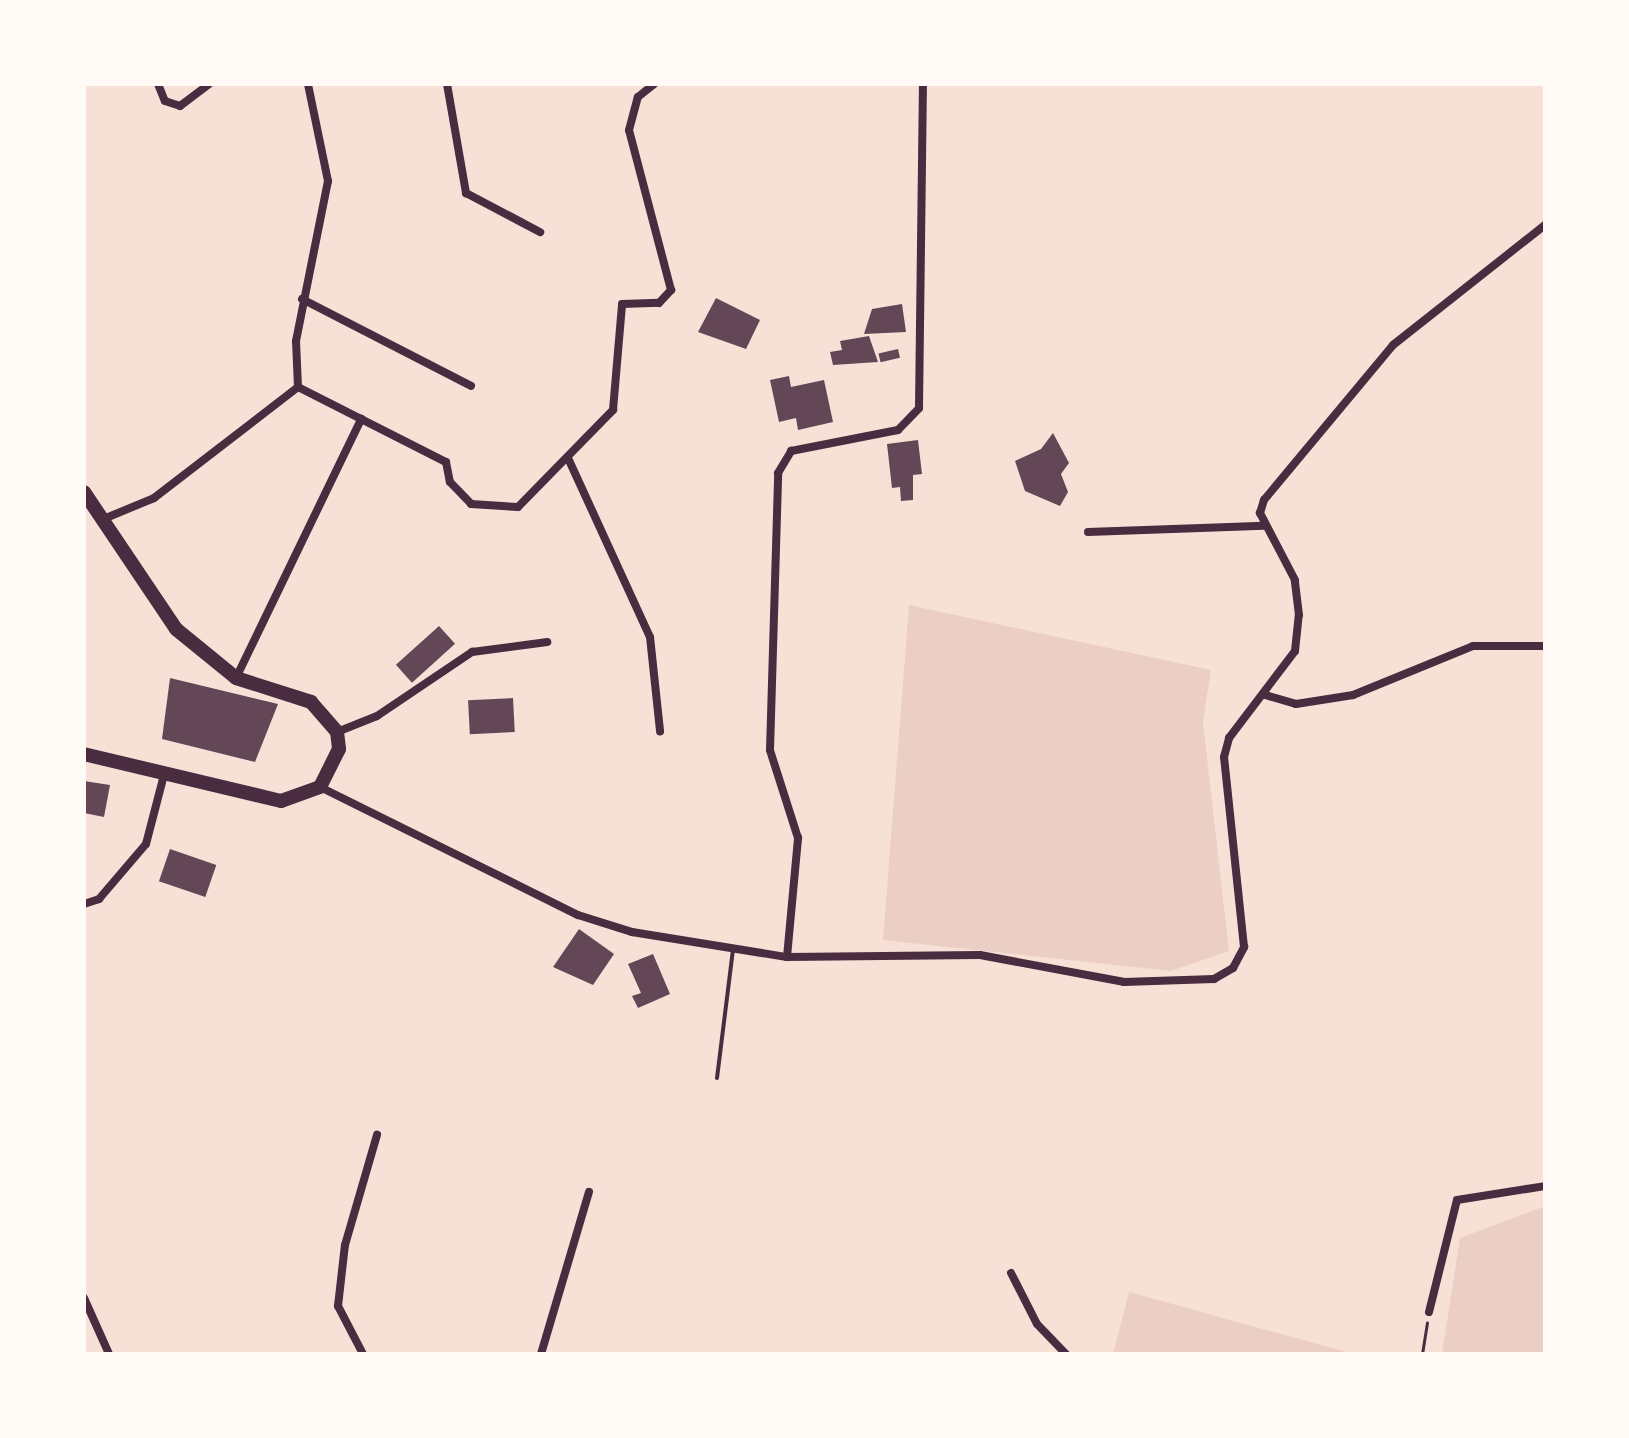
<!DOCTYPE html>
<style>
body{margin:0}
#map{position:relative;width:1629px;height:1438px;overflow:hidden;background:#f7e1d7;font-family:"Sofia Sans Condensed",sans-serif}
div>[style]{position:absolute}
.green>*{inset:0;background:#ebcfc5}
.building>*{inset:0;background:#644757;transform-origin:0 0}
.path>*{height:3px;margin:-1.5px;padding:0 1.5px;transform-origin:1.5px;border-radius:1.5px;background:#4a2c40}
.service>*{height:4px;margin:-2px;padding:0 2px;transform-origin:2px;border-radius:2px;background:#4a2c40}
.minor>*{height:8px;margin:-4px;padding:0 4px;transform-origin:4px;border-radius:4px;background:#4a2c40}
.primary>*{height:14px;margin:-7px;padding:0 7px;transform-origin:7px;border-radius:7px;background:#4a2c40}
span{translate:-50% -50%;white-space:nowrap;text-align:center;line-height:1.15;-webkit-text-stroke:6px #fffaf5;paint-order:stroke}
.frame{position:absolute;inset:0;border:86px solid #fffaf5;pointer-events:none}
</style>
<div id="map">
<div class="green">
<i style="clip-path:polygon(909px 605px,1211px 670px,1203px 722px,1229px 951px,1171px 971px,883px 940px)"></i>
<i style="clip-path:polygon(1545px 1206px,1545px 1354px,1442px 1354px,1460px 1238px)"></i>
<i style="clip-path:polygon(1129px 1292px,1354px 1354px,1113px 1354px)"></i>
</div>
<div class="building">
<i style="clip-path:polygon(716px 298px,760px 320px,746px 349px,698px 332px)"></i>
<i style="clip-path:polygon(902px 304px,906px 332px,864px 334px,872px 309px)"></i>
<i style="clip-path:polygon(869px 336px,878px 362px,833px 365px,830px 352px,842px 350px,840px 341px)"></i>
<i style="left:898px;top:349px;width:9px;height:20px;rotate:77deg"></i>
<i style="clip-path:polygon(789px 376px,791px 387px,824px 380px,833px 422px,798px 430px,796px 418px,779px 422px,770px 380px)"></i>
<i style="clip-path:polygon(1053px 433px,1069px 463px,1061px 474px,1068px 492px,1060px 506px,1025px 491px,1015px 461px,1041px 449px)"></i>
<i style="clip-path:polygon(918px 440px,922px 474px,913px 475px,913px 500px,901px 501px,900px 487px,892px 488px,887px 444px)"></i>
<i style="left:439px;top:626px;width:24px;height:58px;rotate:48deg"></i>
<i style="clip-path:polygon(170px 678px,278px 704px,255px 762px,162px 739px)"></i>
<i style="left:513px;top:698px;width:34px;height:45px;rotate:87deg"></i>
<i style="clip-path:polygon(84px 781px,110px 785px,104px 817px,84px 813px)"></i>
<i style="left:170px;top:849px;width:49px;height:34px;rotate:19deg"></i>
<i style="clip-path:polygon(579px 929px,614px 954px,593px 985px,553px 967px)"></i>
<i style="clip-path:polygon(653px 954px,670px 994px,638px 1008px,632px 996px,641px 993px,628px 964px)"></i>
</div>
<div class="path">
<i style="left:1422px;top:1354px;width:32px;rotate:-81deg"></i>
</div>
<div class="service">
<i style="left:717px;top:1078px;width:130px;rotate:-82.9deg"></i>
</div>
<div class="minor">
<i style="left:158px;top:84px;width:18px;rotate:68deg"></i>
<i style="left:165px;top:101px;width:16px;rotate:18deg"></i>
<i style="left:180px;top:106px;width:36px;rotate:-37deg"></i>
<i style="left:447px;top:84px;width:111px;rotate:80.1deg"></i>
<i style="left:466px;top:193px;width:84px;rotate:27.8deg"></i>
<i style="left:302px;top:299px;width:190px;rotate:27.2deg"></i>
<i style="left:298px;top:387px;width:166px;rotate:26.9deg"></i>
<i style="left:446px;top:462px;width:20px;rotate:79deg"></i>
<i style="left:450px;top:482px;width:30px;rotate:46deg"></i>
<i style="left:471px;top:504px;width:47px;rotate:3.7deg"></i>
<i style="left:518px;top:507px;width:136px;rotate:-45.6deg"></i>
<i style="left:613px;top:410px;width:106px;rotate:-85.1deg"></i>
<i style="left:622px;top:304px;width:37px;rotate:-2deg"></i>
<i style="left:659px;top:303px;width:18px;rotate:-47deg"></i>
<i style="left:671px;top:290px;width:165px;rotate:-104.7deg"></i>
<i style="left:629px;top:130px;width:34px;rotate:-75deg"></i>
<i style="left:638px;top:97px;width:21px;rotate:-39deg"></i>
<i style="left:568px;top:458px;width:197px;rotate:65.4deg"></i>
<i style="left:650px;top:637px;width:95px;rotate:83.9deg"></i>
<i style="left:101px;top:520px;width:57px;rotate:-22.5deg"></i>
<i style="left:154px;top:498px;width:182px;rotate:-37.6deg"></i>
<i style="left:298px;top:387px;width:46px;rotate:-92.5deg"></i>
<i style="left:296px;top:341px;width:163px;rotate:-78.7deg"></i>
<i style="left:328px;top:181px;width:99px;rotate:-101.7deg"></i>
<i style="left:1088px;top:532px;width:176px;rotate:-2deg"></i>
<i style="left:236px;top:678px;width:288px;rotate:-64.2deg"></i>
<i style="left:1265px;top:695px;width:32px;rotate:16deg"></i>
<i style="left:1296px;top:704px;width:58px;rotate:-9deg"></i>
<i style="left:1353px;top:695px;width:130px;rotate:-22.2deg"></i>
<i style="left:1473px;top:646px;width:72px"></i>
<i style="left:337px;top:732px;width:43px;rotate:-21.8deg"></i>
<i style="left:377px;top:716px;width:115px;rotate:-34deg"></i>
<i style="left:472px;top:652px;width:76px;rotate:-7.6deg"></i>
<i style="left:320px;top:787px;width:288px;rotate:26.4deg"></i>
<i style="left:578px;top:915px;width:57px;rotate:17.5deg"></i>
<i style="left:632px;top:932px;width:157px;rotate:9.2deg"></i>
<i style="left:787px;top:957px;width:193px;rotate:-0.6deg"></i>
<i style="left:980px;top:955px;width:147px;rotate:10.6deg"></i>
<i style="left:1124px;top:982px;width:90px;rotate:-1.9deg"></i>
<i style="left:1214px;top:979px;width:22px;rotate:-30deg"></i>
<i style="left:1233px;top:968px;width:24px;rotate:-62deg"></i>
<i style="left:1244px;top:947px;width:191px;rotate:-96deg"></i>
<i style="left:1224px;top:757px;width:20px;rotate:-75deg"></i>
<i style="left:1229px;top:738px;width:109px;rotate:-52.8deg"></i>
<i style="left:1295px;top:651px;width:36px;rotate:-84deg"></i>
<i style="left:1299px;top:615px;width:35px;rotate:-97deg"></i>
<i style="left:1295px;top:580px;width:76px;rotate:-117.6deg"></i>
<i style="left:1260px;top:513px;width:14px;rotate:-73deg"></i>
<i style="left:1264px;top:500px;width:202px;rotate:-50.2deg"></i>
<i style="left:1393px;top:345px;width:194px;rotate:-38.3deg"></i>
<i style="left:84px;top:904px;width:16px;rotate:-18deg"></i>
<i style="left:99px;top:899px;width:72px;rotate:-49.5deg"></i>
<i style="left:146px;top:844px;width:71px;rotate:-75.4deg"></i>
<i style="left:787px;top:957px;width:120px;rotate:-84.7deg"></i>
<i style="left:798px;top:838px;width:92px;rotate:-107.7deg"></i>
<i style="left:770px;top:750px;width:277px;rotate:-88.3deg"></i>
<i style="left:778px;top:473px;width:26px;rotate:-59deg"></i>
<i style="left:791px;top:451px;width:109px;rotate:-11.1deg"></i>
<i style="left:898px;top:430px;width:30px;rotate:-46deg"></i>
<i style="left:919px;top:408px;width:324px;rotate:-89.3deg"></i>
<i style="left:1011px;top:1273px;width:57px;rotate:63deg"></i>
<i style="left:1037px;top:1324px;width:42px;rotate:46deg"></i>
<i style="left:84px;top:1298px;width:61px;rotate:65.9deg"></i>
<i style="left:1429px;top:1312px;width:115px;rotate:-76deg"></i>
<i style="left:1457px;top:1200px;width:89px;rotate:-9deg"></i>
<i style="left:363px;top:1354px;width:54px;rotate:-117.5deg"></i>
<i style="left:338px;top:1306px;width:61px;rotate:-83.5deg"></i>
<i style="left:345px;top:1245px;width:115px;rotate:-73.8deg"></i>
<i style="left:541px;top:1354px;width:169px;rotate:-73.5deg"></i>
</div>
<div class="primary">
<i style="left:84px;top:492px;width:165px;rotate:56.1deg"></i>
<i style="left:176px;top:629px;width:77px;rotate:39.2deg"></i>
<i style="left:236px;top:678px;width:79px;rotate:17.7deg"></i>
<i style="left:311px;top:702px;width:40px;rotate:49deg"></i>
<i style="left:337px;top:732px;width:17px;rotate:83deg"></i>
<i style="left:339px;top:749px;width:42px;rotate:116.6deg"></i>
<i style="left:320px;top:787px;width:41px;rotate:160.3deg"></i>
<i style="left:281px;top:801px;width:203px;rotate:-166.6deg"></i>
</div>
<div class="frame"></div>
</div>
